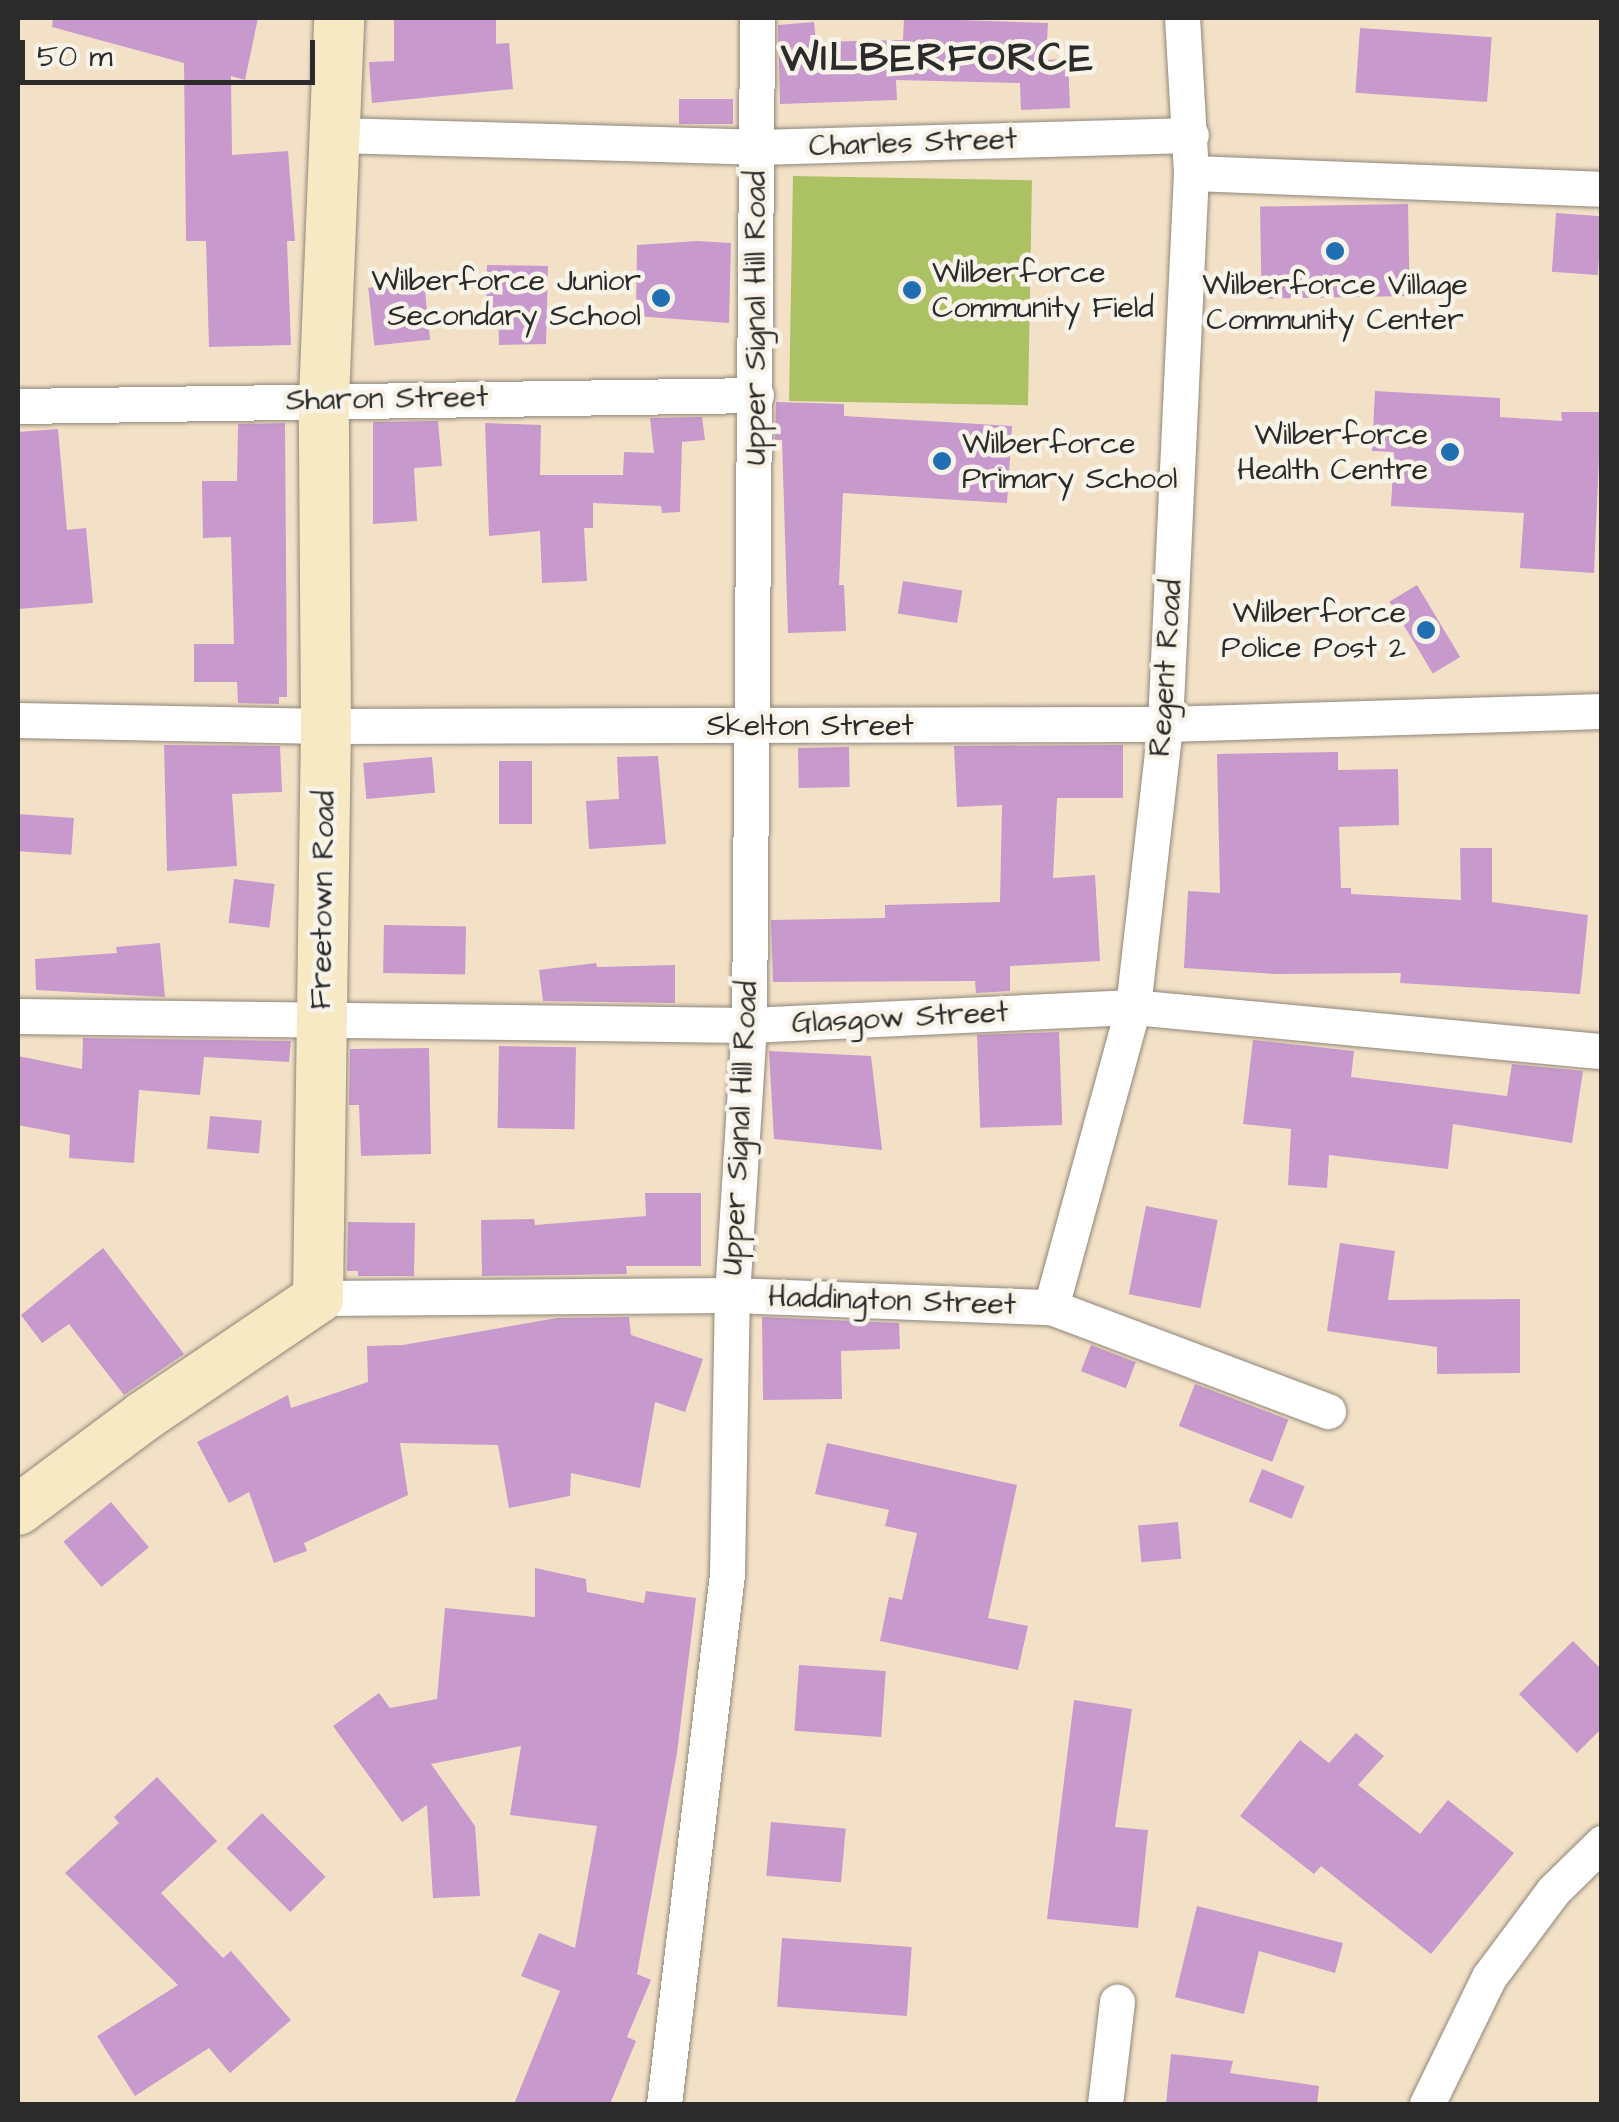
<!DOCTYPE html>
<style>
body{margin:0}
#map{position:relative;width:1619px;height:2122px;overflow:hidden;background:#f3e1c7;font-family:"Architects Daughter",sans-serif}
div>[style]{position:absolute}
.green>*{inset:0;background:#acc064;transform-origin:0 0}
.building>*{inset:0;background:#c799cc;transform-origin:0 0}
.roads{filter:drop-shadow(0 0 2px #8f8679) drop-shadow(0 0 2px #8f8679)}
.street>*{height:35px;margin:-17.5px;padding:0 17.5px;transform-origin:17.5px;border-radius:17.5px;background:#fff}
.secondary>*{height:50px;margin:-25px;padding:0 25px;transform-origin:25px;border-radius:25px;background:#f6e9c3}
.dots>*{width:28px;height:28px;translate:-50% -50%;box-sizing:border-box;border:5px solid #f7f3e8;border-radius:50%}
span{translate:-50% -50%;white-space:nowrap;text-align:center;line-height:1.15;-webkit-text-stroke:9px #f7f3e8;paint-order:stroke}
.street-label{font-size:30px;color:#2b2b2b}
.poi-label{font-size:30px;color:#2b2b2b}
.left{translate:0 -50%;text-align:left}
.right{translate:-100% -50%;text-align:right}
.district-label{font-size:40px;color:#2b2b2b;font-weight:700;letter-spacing:2.5px}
.frame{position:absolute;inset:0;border:20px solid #2b2b2b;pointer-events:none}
.scale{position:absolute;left:20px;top:40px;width:295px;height:45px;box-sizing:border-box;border:5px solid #2b2b2b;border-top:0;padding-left:12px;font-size:30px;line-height:35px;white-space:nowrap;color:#2b2b2b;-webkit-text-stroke:8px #f7f3e8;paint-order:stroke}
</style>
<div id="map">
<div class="green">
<i style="left:793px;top:176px;width:239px;height:225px;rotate:1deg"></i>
</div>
<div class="building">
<i style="clip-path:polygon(53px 18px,258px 18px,245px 80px,231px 76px,232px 155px,288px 151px,295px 241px,287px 241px,291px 345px,209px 347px,206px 241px,186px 241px,184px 63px,52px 27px)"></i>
<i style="clip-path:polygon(394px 18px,496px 18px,496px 44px,509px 43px,513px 89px,372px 103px,369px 62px,394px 61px)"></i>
<i style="clip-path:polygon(904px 18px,1048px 23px,1046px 60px,1068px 59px,1070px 108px,1021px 110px,1020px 83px,896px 80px,897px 100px,780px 104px,778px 25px,814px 22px,816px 42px,903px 40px)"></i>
<i style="left:1360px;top:28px;width:132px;height:65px;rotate:4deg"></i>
<i style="left:679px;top:99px;width:54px;height:25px"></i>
<i style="left:1408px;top:204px;width:92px;height:148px;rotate:89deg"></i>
<i style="left:1556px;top:213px;width:46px;height:59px;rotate:4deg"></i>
<i style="clip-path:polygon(697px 241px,731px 243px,729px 323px,636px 316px,637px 245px)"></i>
<i style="clip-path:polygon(487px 265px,548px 266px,546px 344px,499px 345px,498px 308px,486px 308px)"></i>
<i style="left:424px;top:282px;width:58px;height:56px;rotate:84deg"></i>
<i style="clip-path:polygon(1375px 391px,1500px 398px,1500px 417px,1562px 421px,1561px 412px,1601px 412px,1594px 573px,1520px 568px,1524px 513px,1391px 506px,1394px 452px,1372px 451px)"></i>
<i style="clip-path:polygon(776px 402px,844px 404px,844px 416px,1012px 426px,1007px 503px,843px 493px,839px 585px,844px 585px,846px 631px,788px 633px,782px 440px,775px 440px)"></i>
<i style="clip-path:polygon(702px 417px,705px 440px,682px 442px,680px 512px,662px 513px,661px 506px,593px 503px,593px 528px,584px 528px,587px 581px,542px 583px,540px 531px,489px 536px,485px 423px,541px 425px,540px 475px,623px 475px,624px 452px,654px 453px,650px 418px)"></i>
<i style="clip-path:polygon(438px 421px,442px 466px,414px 468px,417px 521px,373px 524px,373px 422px)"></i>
<i style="clip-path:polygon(285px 423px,287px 697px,279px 697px,279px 704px,238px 703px,237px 682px,194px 682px,194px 644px,234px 644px,231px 537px,203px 538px,202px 481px,237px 481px,238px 424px)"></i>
<i style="clip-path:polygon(58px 429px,67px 530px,86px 528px,93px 603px,18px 609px,18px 432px)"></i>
<i style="left:903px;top:581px;width:60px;height:33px;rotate:9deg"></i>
<i style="left:1417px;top:585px;width:84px;height:32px;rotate:59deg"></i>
<i style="clip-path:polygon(164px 745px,280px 746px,282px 792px,232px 794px,237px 866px,167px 871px)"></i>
<i style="clip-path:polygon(1123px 745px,1123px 798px,1057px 798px,1053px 878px,1095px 875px,1100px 961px,1010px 966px,1010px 991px,976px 993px,975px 981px,773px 982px,771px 920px,885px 918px,885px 905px,1000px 902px,1002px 805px,957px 807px,954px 746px)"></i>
<i style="left:849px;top:747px;width:40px;height:51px;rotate:89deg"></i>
<i style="clip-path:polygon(1338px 752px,1338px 770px,1398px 769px,1399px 825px,1339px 827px,1341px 888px,1351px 888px,1351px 894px,1461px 900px,1460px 848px,1492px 848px,1492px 902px,1588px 915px,1580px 994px,1400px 983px,1401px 973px,1275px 974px,1184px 968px,1188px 891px,1220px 893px,1217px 754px)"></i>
<i style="clip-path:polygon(658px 756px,666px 844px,589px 849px,586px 801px,619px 799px,617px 757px)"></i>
<i style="left:432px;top:757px;width:36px;height:69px;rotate:85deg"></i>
<i style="left:499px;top:761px;width:33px;height:63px"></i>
<i style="left:18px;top:814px;width:56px;height:37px;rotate:4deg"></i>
<i style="left:234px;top:879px;width:41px;height:44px;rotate:7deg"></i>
<i style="left:384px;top:925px;width:82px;height:48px;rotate:1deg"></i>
<i style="clip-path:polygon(160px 943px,165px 997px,36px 990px,35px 959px,117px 953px,116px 947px)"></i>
<i style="clip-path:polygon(596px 963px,597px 967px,675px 965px,675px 1003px,543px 1001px,539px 970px)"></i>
<i style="left:1059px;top:1032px;width:93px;height:82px;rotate:88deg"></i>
<i style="clip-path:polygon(83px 1038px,291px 1041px,289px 1062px,204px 1057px,200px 1095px,139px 1090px,134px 1163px,69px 1158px,70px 1135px,18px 1125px,18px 1056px,82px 1069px)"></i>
<i style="clip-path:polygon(1253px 1040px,1354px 1051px,1351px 1077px,1507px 1096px,1512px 1064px,1583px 1071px,1572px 1143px,1453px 1124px,1448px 1169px,1329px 1155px,1327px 1188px,1288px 1185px,1291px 1129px,1243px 1124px)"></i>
<i style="left:499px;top:1046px;width:77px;height:82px;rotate:1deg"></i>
<i style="clip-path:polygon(429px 1048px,431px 1154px,361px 1156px,359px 1105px,349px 1105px,350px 1049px)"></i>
<i style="clip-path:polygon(769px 1051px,871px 1056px,882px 1150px,774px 1139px)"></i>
<i style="left:210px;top:1116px;width:52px;height:33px;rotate:5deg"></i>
<i style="clip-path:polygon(645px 1193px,701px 1193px,701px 1266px,626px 1266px,627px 1274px,482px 1276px,481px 1220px,534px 1219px,535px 1225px,646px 1216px)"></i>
<i style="left:1146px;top:1206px;width:73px;height:90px;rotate:11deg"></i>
<i style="clip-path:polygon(348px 1222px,415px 1223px,414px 1276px,358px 1276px,358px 1271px,347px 1271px)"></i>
<i style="clip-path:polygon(1340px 1243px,1395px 1251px,1388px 1300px,1520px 1299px,1520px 1373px,1437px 1374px,1437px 1347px,1327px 1331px)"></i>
<i style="clip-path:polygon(103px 1248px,184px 1354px,124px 1395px,69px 1324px,42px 1343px,21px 1315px)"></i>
<i style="clip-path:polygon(629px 1317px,631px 1335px,703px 1359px,685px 1412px,655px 1402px,640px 1488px,571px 1473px,570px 1496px,509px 1508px,498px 1445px,400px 1443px,408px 1495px,304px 1543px,307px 1551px,274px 1563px,249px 1492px,229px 1503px,197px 1442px,288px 1395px,291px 1408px,368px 1382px,367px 1346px,403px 1345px,557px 1318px)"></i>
<i style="clip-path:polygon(762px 1317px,899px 1323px,900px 1349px,841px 1351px,842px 1399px,763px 1400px)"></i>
<i style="left:1091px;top:1345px;width:48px;height:28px;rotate:21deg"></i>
<i style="left:1195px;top:1384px;width:100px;height:45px;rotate:21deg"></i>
<i style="clip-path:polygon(827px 1443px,1017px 1485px,988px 1618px,1028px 1626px,1018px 1670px,880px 1641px,889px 1597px,902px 1600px,917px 1533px,885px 1526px,889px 1510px,815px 1494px)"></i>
<i style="left:1262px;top:1469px;width:46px;height:35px;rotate:22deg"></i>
<i style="left:111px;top:1502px;width:59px;height:62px;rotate:50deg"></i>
<i style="left:1178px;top:1522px;width:37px;height:40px;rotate:85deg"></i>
<i style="clip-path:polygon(535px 1568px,586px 1579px,587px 1592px,644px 1603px,646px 1591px,696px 1598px,677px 1753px,637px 1974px,651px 1980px,627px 2037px,636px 2041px,610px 2104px,514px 2104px,560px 1991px,521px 1976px,539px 1933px,575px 1948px,597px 1826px,510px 1815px,521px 1746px,431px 1764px,475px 1826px,480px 1896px,433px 1898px,427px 1805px,402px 1822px,333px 1726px,379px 1693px,390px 1708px,437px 1699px,445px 1608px,535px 1617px)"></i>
<i style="clip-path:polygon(1573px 1641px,1602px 1670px,1602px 1728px,1577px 1753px,1519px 1694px)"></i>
<i style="left:799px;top:1665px;width:87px;height:66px;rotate:4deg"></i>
<i style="clip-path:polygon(1074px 1700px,1132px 1709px,1115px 1827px,1148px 1830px,1138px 1928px,1047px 1919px)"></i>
<i style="clip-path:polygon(1356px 1733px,1384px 1756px,1358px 1785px,1420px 1834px,1448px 1800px,1514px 1853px,1431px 1954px,1321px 1866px,1314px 1874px,1240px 1816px,1300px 1740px,1329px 1763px)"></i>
<i style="clip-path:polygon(157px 1777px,217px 1841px,161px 1893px,223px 1958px,231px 1951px,291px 2020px,230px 2073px,209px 2048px,135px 2096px,97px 2036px,178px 1985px,65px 1873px,119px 1823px,114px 1817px)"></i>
<i style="left:262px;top:1813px;width:90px;height:50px;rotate:45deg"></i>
<i style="left:771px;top:1822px;width:75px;height:54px;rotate:5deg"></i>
<i style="clip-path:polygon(1197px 1906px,1343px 1943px,1335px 1973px,1259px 1951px,1244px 2014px,1175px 1997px)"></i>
<i style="left:782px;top:1938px;width:130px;height:69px;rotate:4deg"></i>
<i style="clip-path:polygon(1171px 2054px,1233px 2061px,1230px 2073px,1319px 2086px,1317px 2104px,1166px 2104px)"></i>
</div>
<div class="roads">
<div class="street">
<i style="left:336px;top:135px;width:421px;rotate:1.6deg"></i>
<i style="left:757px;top:147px;width:434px;rotate:-1.6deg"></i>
<i style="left:1191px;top:173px;width:411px;rotate:2.2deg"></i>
<i style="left:18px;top:406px;width:738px;rotate:-0.85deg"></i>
<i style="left:18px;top:720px;width:308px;rotate:1.1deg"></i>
<i style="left:326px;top:726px;width:839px;rotate:-0.14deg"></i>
<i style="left:1165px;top:724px;width:437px;rotate:-1.7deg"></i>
<i style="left:18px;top:1016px;width:731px;rotate:0.71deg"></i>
<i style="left:749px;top:1025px;width:384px;rotate:-2.7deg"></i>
<i style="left:1133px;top:1007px;width:469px;rotate:5.4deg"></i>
<i style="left:318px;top:1298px;width:414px;rotate:-0.4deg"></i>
<i style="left:732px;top:1295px;width:319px;rotate:2.2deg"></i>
<i style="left:1051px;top:1307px;width:296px;rotate:20.6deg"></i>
<i style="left:1051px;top:1307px;width:311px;rotate:-74.7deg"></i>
<i style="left:1133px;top:1007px;width:285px;rotate:-83.5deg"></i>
<i style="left:1165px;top:724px;width:552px;rotate:-87.3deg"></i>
<i style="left:1191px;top:173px;width:155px;rotate:-93.3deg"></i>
<i style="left:664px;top:2104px;width:534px;rotate:-83.22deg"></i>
<i style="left:727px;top:1574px;width:279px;rotate:-89deg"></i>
<i style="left:732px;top:1295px;width:271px;rotate:-86.4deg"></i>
<i style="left:749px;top:1025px;width:1007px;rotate:-89.54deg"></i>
<i style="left:1105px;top:2104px;width:103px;rotate:-83.3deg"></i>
<i style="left:1427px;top:2104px;width:141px;rotate:-64deg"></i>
<i style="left:1489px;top:1977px;width:107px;rotate:-53.3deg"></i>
<i style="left:1553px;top:1891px;width:69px;rotate:-44.4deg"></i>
</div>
<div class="secondary">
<i style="left:18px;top:1510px;width:157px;rotate:-36.7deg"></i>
<i style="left:144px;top:1416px;width:210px;rotate:-34.1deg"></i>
<i style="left:318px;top:1298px;width:572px;rotate:-89.2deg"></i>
<i style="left:326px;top:726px;width:327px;rotate:-90.4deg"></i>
<i style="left:324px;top:399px;width:381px;rotate:-87.7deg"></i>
</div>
</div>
<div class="dots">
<i style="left:1335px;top:251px;background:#1f6fb2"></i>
<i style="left:912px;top:290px;background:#1f6fb2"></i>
<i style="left:661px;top:298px;background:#1f6fb2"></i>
<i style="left:1450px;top:452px;background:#1f6fb2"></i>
<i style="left:942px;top:461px;background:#1f6fb2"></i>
<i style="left:1426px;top:630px;background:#1f6fb2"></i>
</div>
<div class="street-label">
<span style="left:913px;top:143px;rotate:-2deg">Charles Street</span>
<span style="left:756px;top:318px;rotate:-90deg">Upper Signal Hill Road</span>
<span style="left:387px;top:399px;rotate:-1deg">Sharon Street</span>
<span style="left:1166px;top:668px;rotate:-86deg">Regent Road</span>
<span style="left:810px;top:726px">Skelton Street</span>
<span style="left:323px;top:900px;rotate:-89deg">Freetown Road</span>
<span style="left:900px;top:1018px;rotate:-3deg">Glasgow Street</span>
<span style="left:740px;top:1128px;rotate:-87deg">Upper Signal Hill Road</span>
<span style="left:892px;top:1301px;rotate:2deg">Haddington Street</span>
</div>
<div class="poi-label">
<span class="left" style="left:932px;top:290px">Wilberforce<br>Community Field</span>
<span class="right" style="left:641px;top:298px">Wilberforce Junior<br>Secondary School</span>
<span style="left:1335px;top:302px">Wilberforce Village<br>Community Center</span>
<span class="right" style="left:1428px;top:452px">Wilberforce<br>Health Centre</span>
<span class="left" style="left:962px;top:461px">Wilberforce<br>Primary School</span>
<span class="right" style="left:1406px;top:630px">Wilberforce<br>Police Post 2</span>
</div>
<div class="district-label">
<span style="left:938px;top:59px">WILBERFORCE</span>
</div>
<div class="frame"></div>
<div class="scale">50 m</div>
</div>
